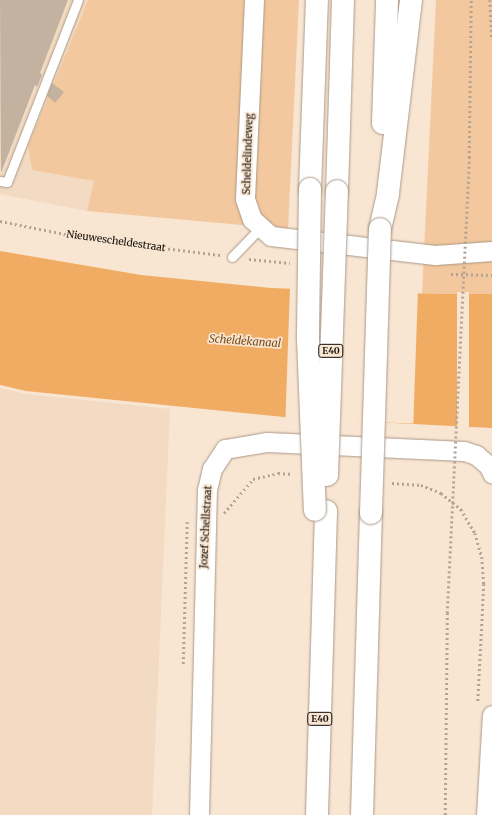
<!DOCTYPE html>
<style>
body{margin:0}
#map{position:relative;width:492px;height:815px;overflow:hidden;background:#f8e5d2;font-family:Merriweather,serif}
div>[style]{position:absolute}
.built>*{inset:0;background:#f3dac2}
.green>*{inset:0;background:#f3c89e}
.water>*{inset:0;background:#f1ac64}
.pier>*{inset:0;background:#f8e5d2;transform-origin:0 0}
.building>*{inset:0;background:#c4b2a1}
.path>*{height:2.5px;margin-top:-1.25px;transform-origin:0;background:repeating-linear-gradient(90deg,#b2a394 0 2px,transparent 0 5px)}
.roads{filter:drop-shadow(0 0 1px #ab9989) drop-shadow(0 0 1px #ab9989)}
.lane>*{height:9px;margin:-4.5px;padding:0 4.5px;transform-origin:4.5px;border-radius:4.5px;background:#fff}
.street>*{height:19px;margin:-9.5px;padding:0 9.5px;transform-origin:9.5px;border-radius:9.5px;background:#fff}
.highway>*{height:22px;margin:-11px;padding:0 11px;transform-origin:11px;border-radius:11px;background:#fff}
.path-bridge>*{height:2.5px;margin-top:-1.25px;transform-origin:0;background:repeating-linear-gradient(90deg,#b2a394 0 2px,transparent 0 5px)}
.bridges{filter:drop-shadow(0 0 1px #ab9989) drop-shadow(0 0 1px #ab9989)}
.highway-bridge>*{height:22px;margin:-11px;padding:0 11px;transform-origin:11px;border-radius:11px;background:#fff}
span{translate:-50% -50%;white-space:nowrap;text-align:center;line-height:1.15;-webkit-text-stroke:3.5px #f8e5d2;paint-order:stroke}
.shield-label span{padding:1px 3px;background:#f8e5d2;border:1px solid;border-radius:3px;-webkit-text-stroke-width:0}
.shield-label{font-size:9px;color:#130d07;font-weight:700}
.street-label{font-size:10px;color:#130d07}
.water-label{font-size:11px;color:#794b16;font-style:italic}
</style>
<div id="map">
<div class="built">
<i style="clip-path:polygon(0 0,88px 0,28px 146px,32px 170px,94px 181px,87px 211px,0 194px)"></i>
<i style="clip-path:polygon(0 388px,25px 394px,170px 409px,152px 815px,0 815px)"></i>
</div>
<div class="green">
<i style="clip-path:polygon(88px 0,299px 0,288px 229px,87px 211px,94px 181px,32px 170px,28px 146px)"></i>
<i style="clip-path:polygon(436px 0,492px 0,492px 294px,422px 294px)"></i>
</div>
<div class="water">
<i style="clip-path:polygon(0 251px,141px 275px,271px 288px,435px 294px,492px 294px,492px 428px,294px 418px,26px 391px,0 385px)"></i>
</div>
<div class="pier">
<i style="left:290px;top:287px;width:128px;height:132px;rotate:2deg"></i>
<i style="left:457px;top:292px;width:12px;height:135px"></i>
</div>
<div class="building">
<i style="clip-path:polygon(0 0,68px 0,40px 73px,42px 75px,37px 87px,35px 85px,1px 173px)"></i>
<i style="clip-path:polygon(52px 83px,64px 92px,55px 103px,47px 96px)"></i>
</div>
<div class="path">
<i style="left:490px;top:0;width:39px;rotate:87deg"></i>
<i style="left:469px;top:158px;width:158px;rotate:-89.3deg"></i>
<i style="left:0;top:221px;width:86px;rotate:11.4deg"></i>
<i style="left:84px;top:238px;width:137px;rotate:7.1deg"></i>
<i style="left:249px;top:259px;width:41px;rotate:5.6deg"></i>
<i style="left:451px;top:274px;width:41px;rotate:1.4deg"></i>
<i style="left:392px;top:483px;width:29px;rotate:4deg"></i>
<i style="left:421px;top:485px;width:22px;rotate:22deg"></i>
<i style="left:441px;top:493px;width:26px;rotate:39deg"></i>
<i style="left:461px;top:509px;width:28px;rotate:60deg"></i>
<i style="left:475px;top:533px;width:25px;rotate:74deg"></i>
<i style="left:482px;top:557px;width:27px;rotate:86deg"></i>
<i style="left:484px;top:584px;width:119px;rotate:92.9deg"></i>
<i style="left:224px;top:513px;width:45px;rotate:-49.5deg"></i>
<i style="left:253px;top:479px;width:26px;rotate:-13deg"></i>
<i style="left:278px;top:473px;width:15px;rotate:4deg"></i>
<i style="left:183px;top:664px;width:142px;rotate:-88.4deg"></i>
<i style="left:445px;top:815px;width:202px;rotate:-89.4deg"></i>
</div>
<div class="roads">
<div class="lane">
<i style="left:0;top:181px;width:7px;rotate:8deg"></i>
<i style="left:7px;top:182px;width:195px;rotate:-68.7deg"></i>
<i style="left:232px;top:257px;width:42px;rotate:-46deg"></i>
</div>
<div class="street">
<i style="left:254px;top:0;width:199px;rotate:92.6deg"></i>
<i style="left:245px;top:199px;width:21px;rotate:71deg"></i>
<i style="left:252px;top:219px;width:25px;rotate:42deg"></i>
<i style="left:271px;top:236px;width:165px;rotate:6.6deg"></i>
<i style="left:435px;top:255px;width:57px;rotate:-4deg"></i>
<i style="left:199px;top:815px;width:325px;rotate:-88.6deg"></i>
<i style="left:207px;top:490px;width:22px;rotate:-77deg"></i>
<i style="left:212px;top:469px;width:24px;rotate:-57deg"></i>
<i style="left:225px;top:449px;width:43px;rotate:-9.5deg"></i>
<i style="left:267px;top:442px;width:197px;rotate:2.6deg"></i>
<i style="left:464px;top:451px;width:13px;rotate:18deg"></i>
<i style="left:476px;top:455px;width:17px;rotate:40deg"></i>
<i style="left:489px;top:466px;width:8px;rotate:67deg"></i>
<i style="left:486px;top:815px;width:100px;rotate:-86.6deg"></i>
</div>
<div class="highway">
<i style="left:383px;top:123px;width:123px;rotate:-88.1deg"></i>
<i style="left:310px;top:189px;width:189px;rotate:-87.9deg"></i>
<i style="left:337px;top:191px;width:191px;rotate:-88.2deg"></i>
<i style="left:380px;top:229px;width:37px;rotate:-77deg"></i>
<i style="left:388px;top:193px;width:194px;rotate:-83.2deg"></i>
<i style="left:317px;top:815px;width:304px;rotate:-88.3deg"></i>
<i style="left:362px;top:815px;width:302px;rotate:-88.3deg"></i>
</div>
</div>
<div class="path-bridge">
<i style="left:447px;top:613px;width:456px;rotate:-87.2deg"></i>
</div>
<div class="bridges">
<div class="highway-bridge">
<i style="left:310px;top:189px;width:150px;rotate:90.8deg"></i>
<i style="left:308px;top:339px;width:171px;rotate:87.7deg"></i>
<i style="left:327px;top:475px;width:284px;rotate:-88deg"></i>
<i style="left:371px;top:513px;width:284px;rotate:-88.2deg"></i>
</div>
</div>
<div class="shield-label">
<span style="left:331px;top:351px">E40</span>
<span style="left:320px;top:719px">E40</span>
</div>
<div class="street-label">
<span style="left:248px;top:154px;rotate:-88deg">Scheldelindeweg</span>
<span style="left:116px;top:241px;rotate:8deg">Nieuwescheldestraat</span>
<span style="left:206px;top:527px;rotate:-87deg">Jozef Schellstraat</span>
</div>
<div class="water-label">
<span style="left:245px;top:341px;rotate:4deg">Scheldekanaal</span>
</div>
</div>
